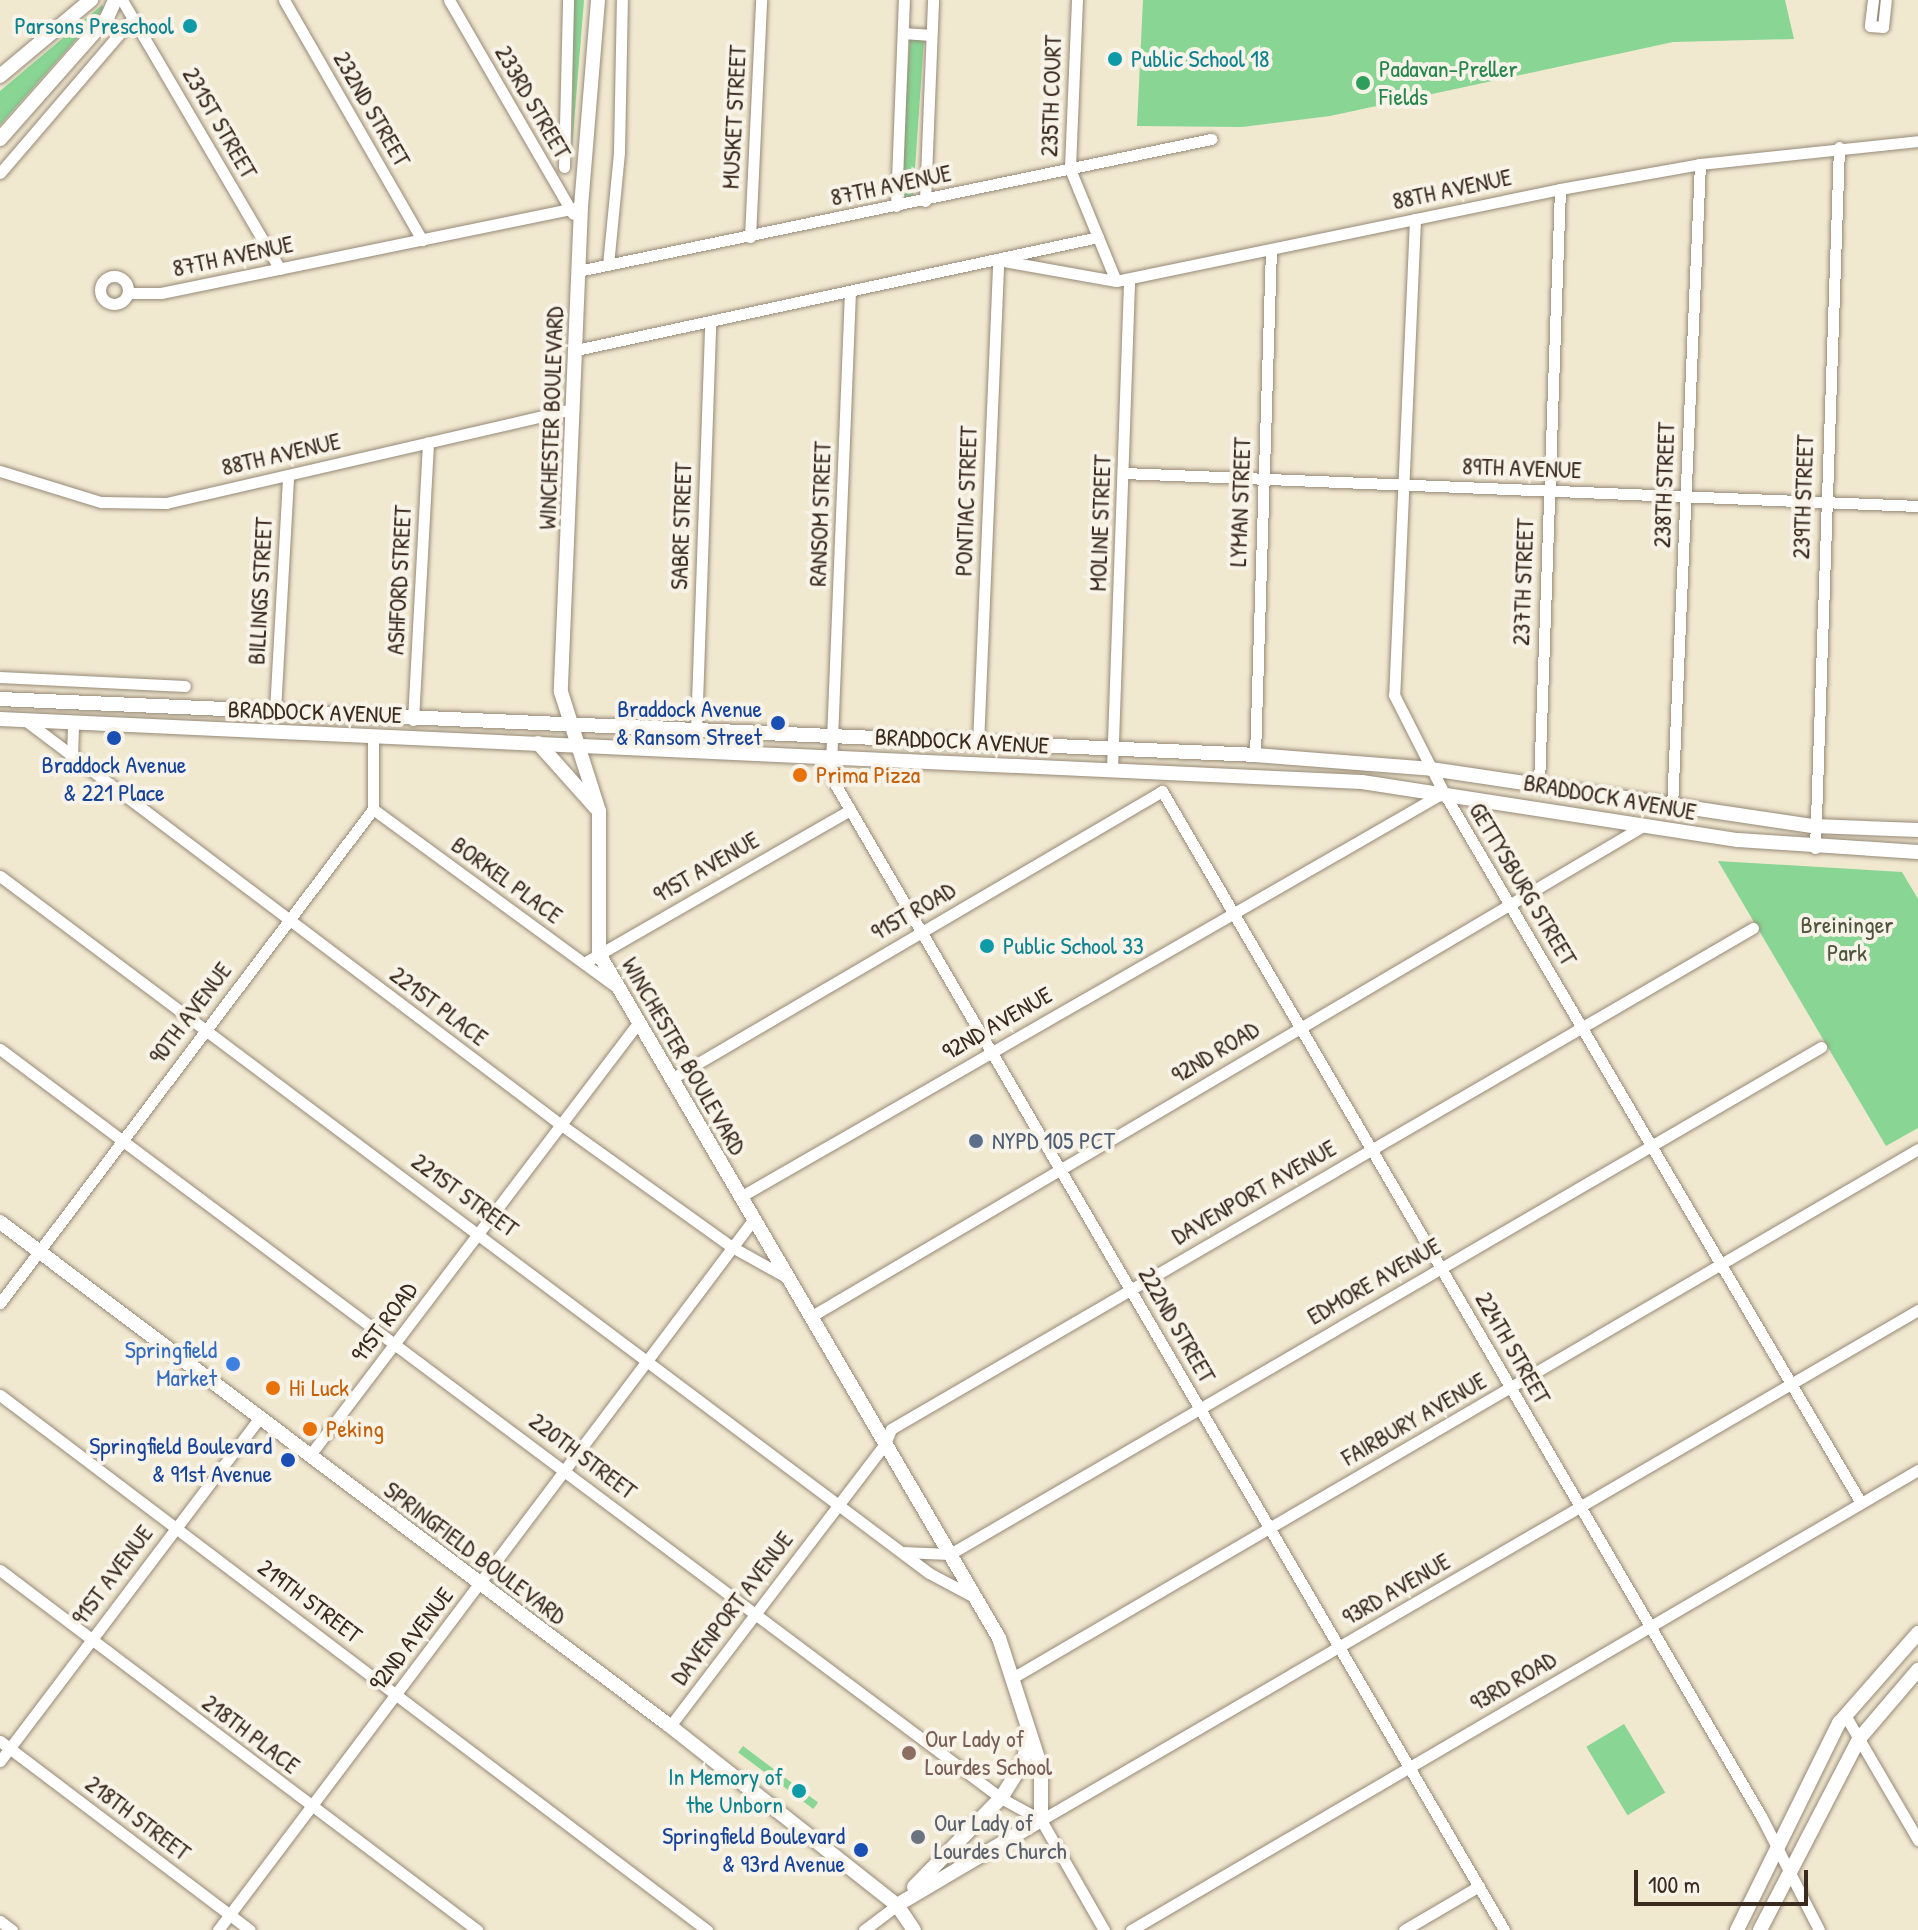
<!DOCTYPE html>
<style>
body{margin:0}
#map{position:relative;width:1918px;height:1930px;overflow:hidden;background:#f1e8d0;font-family:"Patrick Hand",sans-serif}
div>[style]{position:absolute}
.green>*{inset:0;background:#88d594;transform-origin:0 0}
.roads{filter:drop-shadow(0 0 2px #968977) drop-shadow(0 0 2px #968977)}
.minor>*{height:11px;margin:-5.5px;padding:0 5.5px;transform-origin:5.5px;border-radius:5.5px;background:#fff}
.minor>.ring{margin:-5.5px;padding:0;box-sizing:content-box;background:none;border:11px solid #fff;border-radius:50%}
.major>*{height:14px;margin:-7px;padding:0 7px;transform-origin:7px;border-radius:7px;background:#fff}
.dots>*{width:22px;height:22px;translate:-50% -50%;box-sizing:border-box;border:4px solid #f7f3e8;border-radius:50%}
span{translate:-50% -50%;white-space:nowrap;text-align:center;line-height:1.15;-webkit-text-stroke:8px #f7f3e8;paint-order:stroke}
.culture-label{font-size:24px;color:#0d838f}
.right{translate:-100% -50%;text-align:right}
.left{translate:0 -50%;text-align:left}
.leisure-label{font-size:24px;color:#27864d}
.street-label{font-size:24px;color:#3b2a1e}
.transit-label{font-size:24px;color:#164399}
.food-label{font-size:24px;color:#c56008}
.park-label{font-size:24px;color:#4e553c}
.service-label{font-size:24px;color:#4e5e75}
.shop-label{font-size:24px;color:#366cbe}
.education-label{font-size:24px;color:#785e54}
.worship-label{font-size:24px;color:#5b616d}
.scale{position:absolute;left:1634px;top:1870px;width:174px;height:36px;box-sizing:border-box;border:4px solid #3b2a1e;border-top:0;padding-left:10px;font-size:24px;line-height:28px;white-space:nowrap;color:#3b2a1e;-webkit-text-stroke:6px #f7f3e8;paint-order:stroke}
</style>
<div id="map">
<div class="green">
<i style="clip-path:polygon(574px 0,584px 0,572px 148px)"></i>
<i style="clip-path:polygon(1143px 0,1785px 0,1794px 39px,1673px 42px,1330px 116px,1242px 127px,1137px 126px)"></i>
<i style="clip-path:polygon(102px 5px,104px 8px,0 125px,0 91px)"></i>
<i style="left:910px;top:39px;width:14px;height:159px;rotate:4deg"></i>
<i style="clip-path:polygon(1718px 861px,1902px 872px,1918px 899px,1918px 1128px,1886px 1146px)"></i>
<i style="left:1624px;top:1724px;width:80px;height:44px;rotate:59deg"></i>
<i style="left:743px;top:1746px;width:94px;height:8px;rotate:37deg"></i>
</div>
<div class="roads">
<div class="minor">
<i style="left:122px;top:0;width:312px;rotate:59.6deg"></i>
<i style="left:284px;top:0;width:277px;rotate:60.1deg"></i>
<i style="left:449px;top:0;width:247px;rotate:59.9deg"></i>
<i style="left:1077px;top:0;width:169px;rotate:92.4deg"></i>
<i style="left:1070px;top:169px;width:121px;rotate:67.7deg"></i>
<i style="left:1873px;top:0;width:26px;rotate:97deg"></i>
<i style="left:1870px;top:26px;width:13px;rotate:4deg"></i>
<i style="left:1883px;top:27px;width:27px;rotate:-84deg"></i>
<i style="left:903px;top:33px;width:28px;rotate:4deg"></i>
<i style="left:564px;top:167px;width:167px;rotate:-88.6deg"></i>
<i style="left:0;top:173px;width:204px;rotate:-49.4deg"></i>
<i style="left:925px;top:201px;width:201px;rotate:-87.7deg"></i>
<i style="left:896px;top:206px;width:206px;rotate:-87.8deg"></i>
<i style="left:1415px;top:219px;width:476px;rotate:92.5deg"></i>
<i style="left:1394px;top:695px;width:110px;rotate:63deg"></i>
<i style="left:1444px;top:793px;width:823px;rotate:59.57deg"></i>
<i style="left:750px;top:237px;width:237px;rotate:-87.3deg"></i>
<i style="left:998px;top:260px;width:120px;rotate:10.1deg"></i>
<i style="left:1116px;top:281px;width:453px;rotate:-11.7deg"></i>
<i style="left:1560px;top:189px;width:142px;rotate:-10.1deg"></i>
<i style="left:1700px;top:164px;width:219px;rotate:-6deg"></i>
<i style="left:608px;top:265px;width:114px;rotate:-84.4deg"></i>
<i style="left:619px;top:152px;width:152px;rotate:-88.9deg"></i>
<i style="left:578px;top:271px;width:647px;rotate:-11.78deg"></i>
<i class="ring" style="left:100px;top:276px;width:17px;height:17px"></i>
<i style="left:850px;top:291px;width:478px;rotate:92.3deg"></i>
<i style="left:831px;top:769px;width:16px;rotate:75deg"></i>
<i style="left:835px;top:784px;width:1327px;rotate:59.72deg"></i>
<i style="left:128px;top:293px;width:33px"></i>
<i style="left:161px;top:293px;width:429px;rotate:-11.6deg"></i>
<i style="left:576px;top:350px;width:534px;rotate:-12.21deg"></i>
<i style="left:0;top:471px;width:106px;rotate:17.1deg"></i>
<i style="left:101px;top:502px;width:65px;rotate:0.9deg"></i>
<i style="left:166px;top:503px;width:418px;rotate:-13deg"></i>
<i style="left:1124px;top:473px;width:795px;rotate:2.38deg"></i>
<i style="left:0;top:677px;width:185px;rotate:2.8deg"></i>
<i style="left:275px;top:711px;width:236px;rotate:-86.8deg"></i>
<i style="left:25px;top:720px;width:670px;rotate:37.06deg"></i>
<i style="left:560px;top:1124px;width:211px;rotate:35.6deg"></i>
<i style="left:732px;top:1247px;width:64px;rotate:29deg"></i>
<i style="left:413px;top:720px;width:278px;rotate:-86.9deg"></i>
<i style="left:696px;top:731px;width:410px;rotate:-88deg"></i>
<i style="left:978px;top:744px;width:484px;rotate:-87.6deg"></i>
<i style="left:1255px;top:755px;width:505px;rotate:-88.19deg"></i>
<i style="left:72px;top:756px;width:33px;rotate:-88deg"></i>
<i style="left:1112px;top:770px;width:491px;rotate:-88deg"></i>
<i style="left:1539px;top:784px;width:595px;rotate:-87.98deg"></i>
<i style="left:1162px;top:791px;width:1187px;rotate:59.7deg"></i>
<i style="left:1761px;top:1816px;width:128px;rotate:63deg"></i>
<i style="left:1672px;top:807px;width:644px;rotate:-87.51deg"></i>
<i style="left:373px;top:809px;width:300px;rotate:36.2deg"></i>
<i style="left:1815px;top:848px;width:701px;rotate:-88.04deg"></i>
<i style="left:0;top:876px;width:1161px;rotate:36.88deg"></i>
<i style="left:929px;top:1573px;width:53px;rotate:28deg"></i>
<i style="left:584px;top:963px;width:307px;rotate:-29.9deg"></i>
<i style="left:0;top:1049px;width:1250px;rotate:36.81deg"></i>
<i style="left:1001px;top:1798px;width:46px;rotate:28.8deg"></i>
<i style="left:1041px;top:1820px;width:127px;rotate:60.2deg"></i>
<i style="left:671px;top:1079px;width:569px;rotate:-30.39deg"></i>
<i style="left:740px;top:1197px;width:811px;rotate:-29.89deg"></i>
<i style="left:0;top:1303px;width:619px;rotate:-52.94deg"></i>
<i style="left:373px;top:809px;width:73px;rotate:-90deg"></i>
<i style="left:810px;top:1317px;width:967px;rotate:-30.52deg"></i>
<i style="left:0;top:1395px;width:887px;rotate:37.12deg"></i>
<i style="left:310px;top:1455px;width:542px;rotate:-52.79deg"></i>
<i style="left:902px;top:1552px;width:48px;rotate:2.4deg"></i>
<i style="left:950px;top:1554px;width:1008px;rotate:-30.2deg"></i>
<i style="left:0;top:1570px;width:598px;rotate:37.04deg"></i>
<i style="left:1014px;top:1677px;width:1047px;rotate:-30.29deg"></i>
<i style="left:1845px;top:1715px;width:145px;rotate:59.7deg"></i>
<i style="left:670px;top:1726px;width:355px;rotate:-52.7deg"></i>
<i style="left:885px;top:1444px;width:16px;rotate:-68deg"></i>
<i style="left:891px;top:1429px;width:997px;rotate:-30.17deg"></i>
<i style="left:0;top:1741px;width:313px;rotate:37.1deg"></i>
<i style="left:0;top:1761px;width:431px;rotate:-52.9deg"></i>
<i style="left:1041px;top:1820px;width:1015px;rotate:-30.18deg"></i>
<i style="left:0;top:1921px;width:15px;rotate:37deg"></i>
<i style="left:218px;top:1930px;width:889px;rotate:-53deg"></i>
<i style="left:864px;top:1930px;width:41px;rotate:-37.1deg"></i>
<i style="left:1131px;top:1930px;width:912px;rotate:-30.31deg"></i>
<i style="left:1404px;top:1930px;width:87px;rotate:-30.4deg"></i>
</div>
<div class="major">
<i style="left:598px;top:0;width:208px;rotate:94.7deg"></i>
<i style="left:581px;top:207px;width:485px;rotate:92.4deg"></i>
<i style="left:561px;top:692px;width:125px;rotate:72.3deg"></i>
<i style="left:599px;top:811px;width:143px;rotate:90deg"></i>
<i style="left:599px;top:954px;width:792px;rotate:59.68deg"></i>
<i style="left:999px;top:1638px;width:136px;rotate:72deg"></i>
<i style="left:1041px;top:1767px;width:53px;rotate:90deg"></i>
<i style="left:1041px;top:1820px;width:167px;rotate:149.4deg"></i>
<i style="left:0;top:76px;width:119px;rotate:-39.9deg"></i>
<i style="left:0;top:139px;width:162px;rotate:-48.5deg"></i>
<i style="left:107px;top:18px;width:20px;rotate:-66deg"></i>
<i style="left:0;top:699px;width:1256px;rotate:2.55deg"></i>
<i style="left:1255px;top:755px;width:177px;rotate:4.5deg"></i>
<i style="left:1431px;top:769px;width:387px;rotate:8.5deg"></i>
<i style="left:1814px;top:826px;width:104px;rotate:2.2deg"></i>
<i style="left:0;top:719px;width:1363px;rotate:2.65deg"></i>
<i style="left:1362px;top:782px;width:380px;rotate:8.8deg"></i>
<i style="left:1738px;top:840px;width:180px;rotate:3.8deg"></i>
<i style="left:538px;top:743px;width:87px;rotate:48.3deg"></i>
<i style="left:0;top:1222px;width:838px;rotate:36.95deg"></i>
<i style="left:670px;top:1726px;width:289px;rotate:38.3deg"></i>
<i style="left:897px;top:1905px;width:30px;rotate:56deg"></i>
<i style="left:914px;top:1887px;width:124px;rotate:-45.7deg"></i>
<i style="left:1001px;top:1798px;width:39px;rotate:-58deg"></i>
<i style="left:1022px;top:1765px;width:28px;rotate:-75deg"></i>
<i style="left:1737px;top:1930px;width:231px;rotate:-63.8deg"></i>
<i style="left:1839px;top:1723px;width:120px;rotate:-48.7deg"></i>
<i style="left:1760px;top:1930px;width:215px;rotate:-62.6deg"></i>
<i style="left:1859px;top:1739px;width:91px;rotate:-49.5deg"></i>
</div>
</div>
<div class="dots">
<i style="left:190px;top:26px;background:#0f9aa8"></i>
<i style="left:1115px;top:59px;background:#0f9aa8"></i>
<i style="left:1363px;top:83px;background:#2e9e5b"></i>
<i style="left:778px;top:723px;background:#1a4fb4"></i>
<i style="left:114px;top:738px;background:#1a4fb4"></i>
<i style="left:800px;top:775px;background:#e8710a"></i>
<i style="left:987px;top:946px;background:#0f9aa8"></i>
<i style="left:976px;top:1141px;background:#5c6f8a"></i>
<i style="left:233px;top:1364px;background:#3f7fe0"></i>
<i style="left:273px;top:1388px;background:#e8710a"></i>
<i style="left:310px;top:1429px;background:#e8710a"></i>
<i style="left:288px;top:1460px;background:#1a4fb4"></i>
<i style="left:909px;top:1753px;background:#8d6e63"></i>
<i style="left:799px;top:1791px;background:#0f9aa8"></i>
<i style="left:918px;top:1837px;background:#6b7280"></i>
<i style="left:861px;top:1850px;background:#1a4fb4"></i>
</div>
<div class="culture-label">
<span class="right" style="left:174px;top:26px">Parsons Preschool</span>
<span class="left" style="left:1131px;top:59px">Public School 18</span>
<span class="left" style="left:1003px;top:946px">Public School 33</span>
<span class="right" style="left:783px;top:1791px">In Memory of<br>the Unborn</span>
</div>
<div class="leisure-label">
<span class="left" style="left:1379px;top:83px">Padavan-Preller<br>Fields</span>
</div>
<div class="street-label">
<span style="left:1051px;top:96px;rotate:-88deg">235TH COURT</span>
<span style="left:533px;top:102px;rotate:60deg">233RD STREET</span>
<span style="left:372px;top:109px;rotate:60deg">232ND STREET</span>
<span style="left:734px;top:117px;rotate:-87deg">MUSKET STREET</span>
<span style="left:220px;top:123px;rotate:60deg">231ST STREET</span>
<span style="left:891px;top:185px;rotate:-12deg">87TH AVENUE</span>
<span style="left:1452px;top:189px;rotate:-12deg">88TH AVENUE</span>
<span style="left:233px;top:256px;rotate:-12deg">87TH AVENUE</span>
<span style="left:551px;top:418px;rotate:-88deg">WINCHESTER BOULEVARD</span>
<span style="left:281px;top:454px;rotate:-13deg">88TH AVENUE</span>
<span style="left:1522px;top:468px;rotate:2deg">89TH AVENUE</span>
<span style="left:1664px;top:485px;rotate:-88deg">238TH STREET</span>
<span style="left:1803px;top:497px;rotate:-88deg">239TH STREET</span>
<span style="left:966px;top:501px;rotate:-88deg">PONTIAC STREET</span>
<span style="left:1240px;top:502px;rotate:-88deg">LYMAN STREET</span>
<span style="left:820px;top:514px;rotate:-88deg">RANSOM STREET</span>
<span style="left:1100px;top:523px;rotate:-88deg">MOLINE STREET</span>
<span style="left:681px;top:526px;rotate:-88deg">SABRE STREET</span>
<span style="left:399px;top:580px;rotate:-87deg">ASHFORD STREET</span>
<span style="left:1523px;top:582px;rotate:-88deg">237TH STREET</span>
<span style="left:260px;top:591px;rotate:-87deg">BILLINGS STREET</span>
<span style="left:315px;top:712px;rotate:2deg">BRADDOCK AVENUE</span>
<span style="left:962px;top:741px;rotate:3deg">BRADDOCK AVENUE</span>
<span style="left:1610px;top:797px;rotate:10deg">BRADDOCK AVENUE</span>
<span style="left:706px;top:867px;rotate:-30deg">91ST AVENUE</span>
<span style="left:507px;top:880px;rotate:36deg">BORKEL PLACE</span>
<span style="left:1523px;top:884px;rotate:59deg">GETTYSBURG STREET</span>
<span style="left:913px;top:911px;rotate:-30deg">91ST ROAD</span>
<span style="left:439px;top:1006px;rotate:37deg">221ST PLACE</span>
<span style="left:190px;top:1013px;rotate:-53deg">90TH AVENUE</span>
<span style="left:997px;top:1023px;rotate:-30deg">92ND AVENUE</span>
<span style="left:1215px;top:1052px;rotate:-31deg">92ND ROAD</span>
<span style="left:684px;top:1056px;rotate:60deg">WINCHESTER BOULEVARD</span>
<span style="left:1254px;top:1192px;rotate:-30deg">DAVENPORT AVENUE</span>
<span style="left:465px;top:1195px;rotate:36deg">221ST STREET</span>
<span style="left:1374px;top:1281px;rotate:-30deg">EDMORE AVENUE</span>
<span style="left:384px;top:1322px;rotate:-53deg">91ST ROAD</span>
<span style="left:1177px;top:1325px;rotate:60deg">222ND STREET</span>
<span style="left:1513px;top:1348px;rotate:60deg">224TH STREET</span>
<span style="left:1414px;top:1419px;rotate:-30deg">FAIRBURY AVENUE</span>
<span style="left:583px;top:1456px;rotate:37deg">220TH STREET</span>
<span style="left:475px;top:1553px;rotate:37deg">SPRINGFIELD BOULEVARD</span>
<span style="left:112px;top:1575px;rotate:-53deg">91ST AVENUE</span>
<span style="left:1396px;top:1589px;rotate:-30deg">93RD AVENUE</span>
<span style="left:310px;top:1601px;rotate:37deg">219TH STREET</span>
<span style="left:732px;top:1608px;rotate:-53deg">DAVENPORT AVENUE</span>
<span style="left:411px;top:1639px;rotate:-53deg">92ND AVENUE</span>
<span style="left:1513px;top:1681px;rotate:-30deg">93RD ROAD</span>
<span style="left:251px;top:1734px;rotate:37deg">218TH PLACE</span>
<span style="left:138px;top:1818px;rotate:37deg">218TH STREET</span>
</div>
<div class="transit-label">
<span class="right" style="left:762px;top:723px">Braddock Avenue<br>&amp; Ransom Street</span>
<span style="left:114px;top:779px">Braddock Avenue<br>&amp; 221 Place</span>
<span class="right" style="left:272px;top:1460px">Springfield Boulevard<br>&amp; 91st Avenue</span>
<span class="right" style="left:845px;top:1850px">Springfield Boulevard<br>&amp; 93rd Avenue</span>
</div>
<div class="food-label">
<span class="left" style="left:816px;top:775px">Prima Pizza</span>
<span class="left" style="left:289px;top:1388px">Hi Luck</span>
<span class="left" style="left:326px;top:1429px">Peking</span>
</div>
<div class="park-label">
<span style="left:1847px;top:939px">Breininger<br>Park</span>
</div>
<div class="service-label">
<span class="left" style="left:992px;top:1141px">NYPD 105 PCT</span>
</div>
<div class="shop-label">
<span class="right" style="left:217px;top:1364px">Springfield<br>Market</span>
</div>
<div class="education-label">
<span class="left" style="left:925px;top:1753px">Our Lady of<br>Lourdes School</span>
</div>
<div class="worship-label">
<span class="left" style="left:934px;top:1837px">Our Lady of<br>Lourdes Church</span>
</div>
<div class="scale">100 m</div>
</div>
